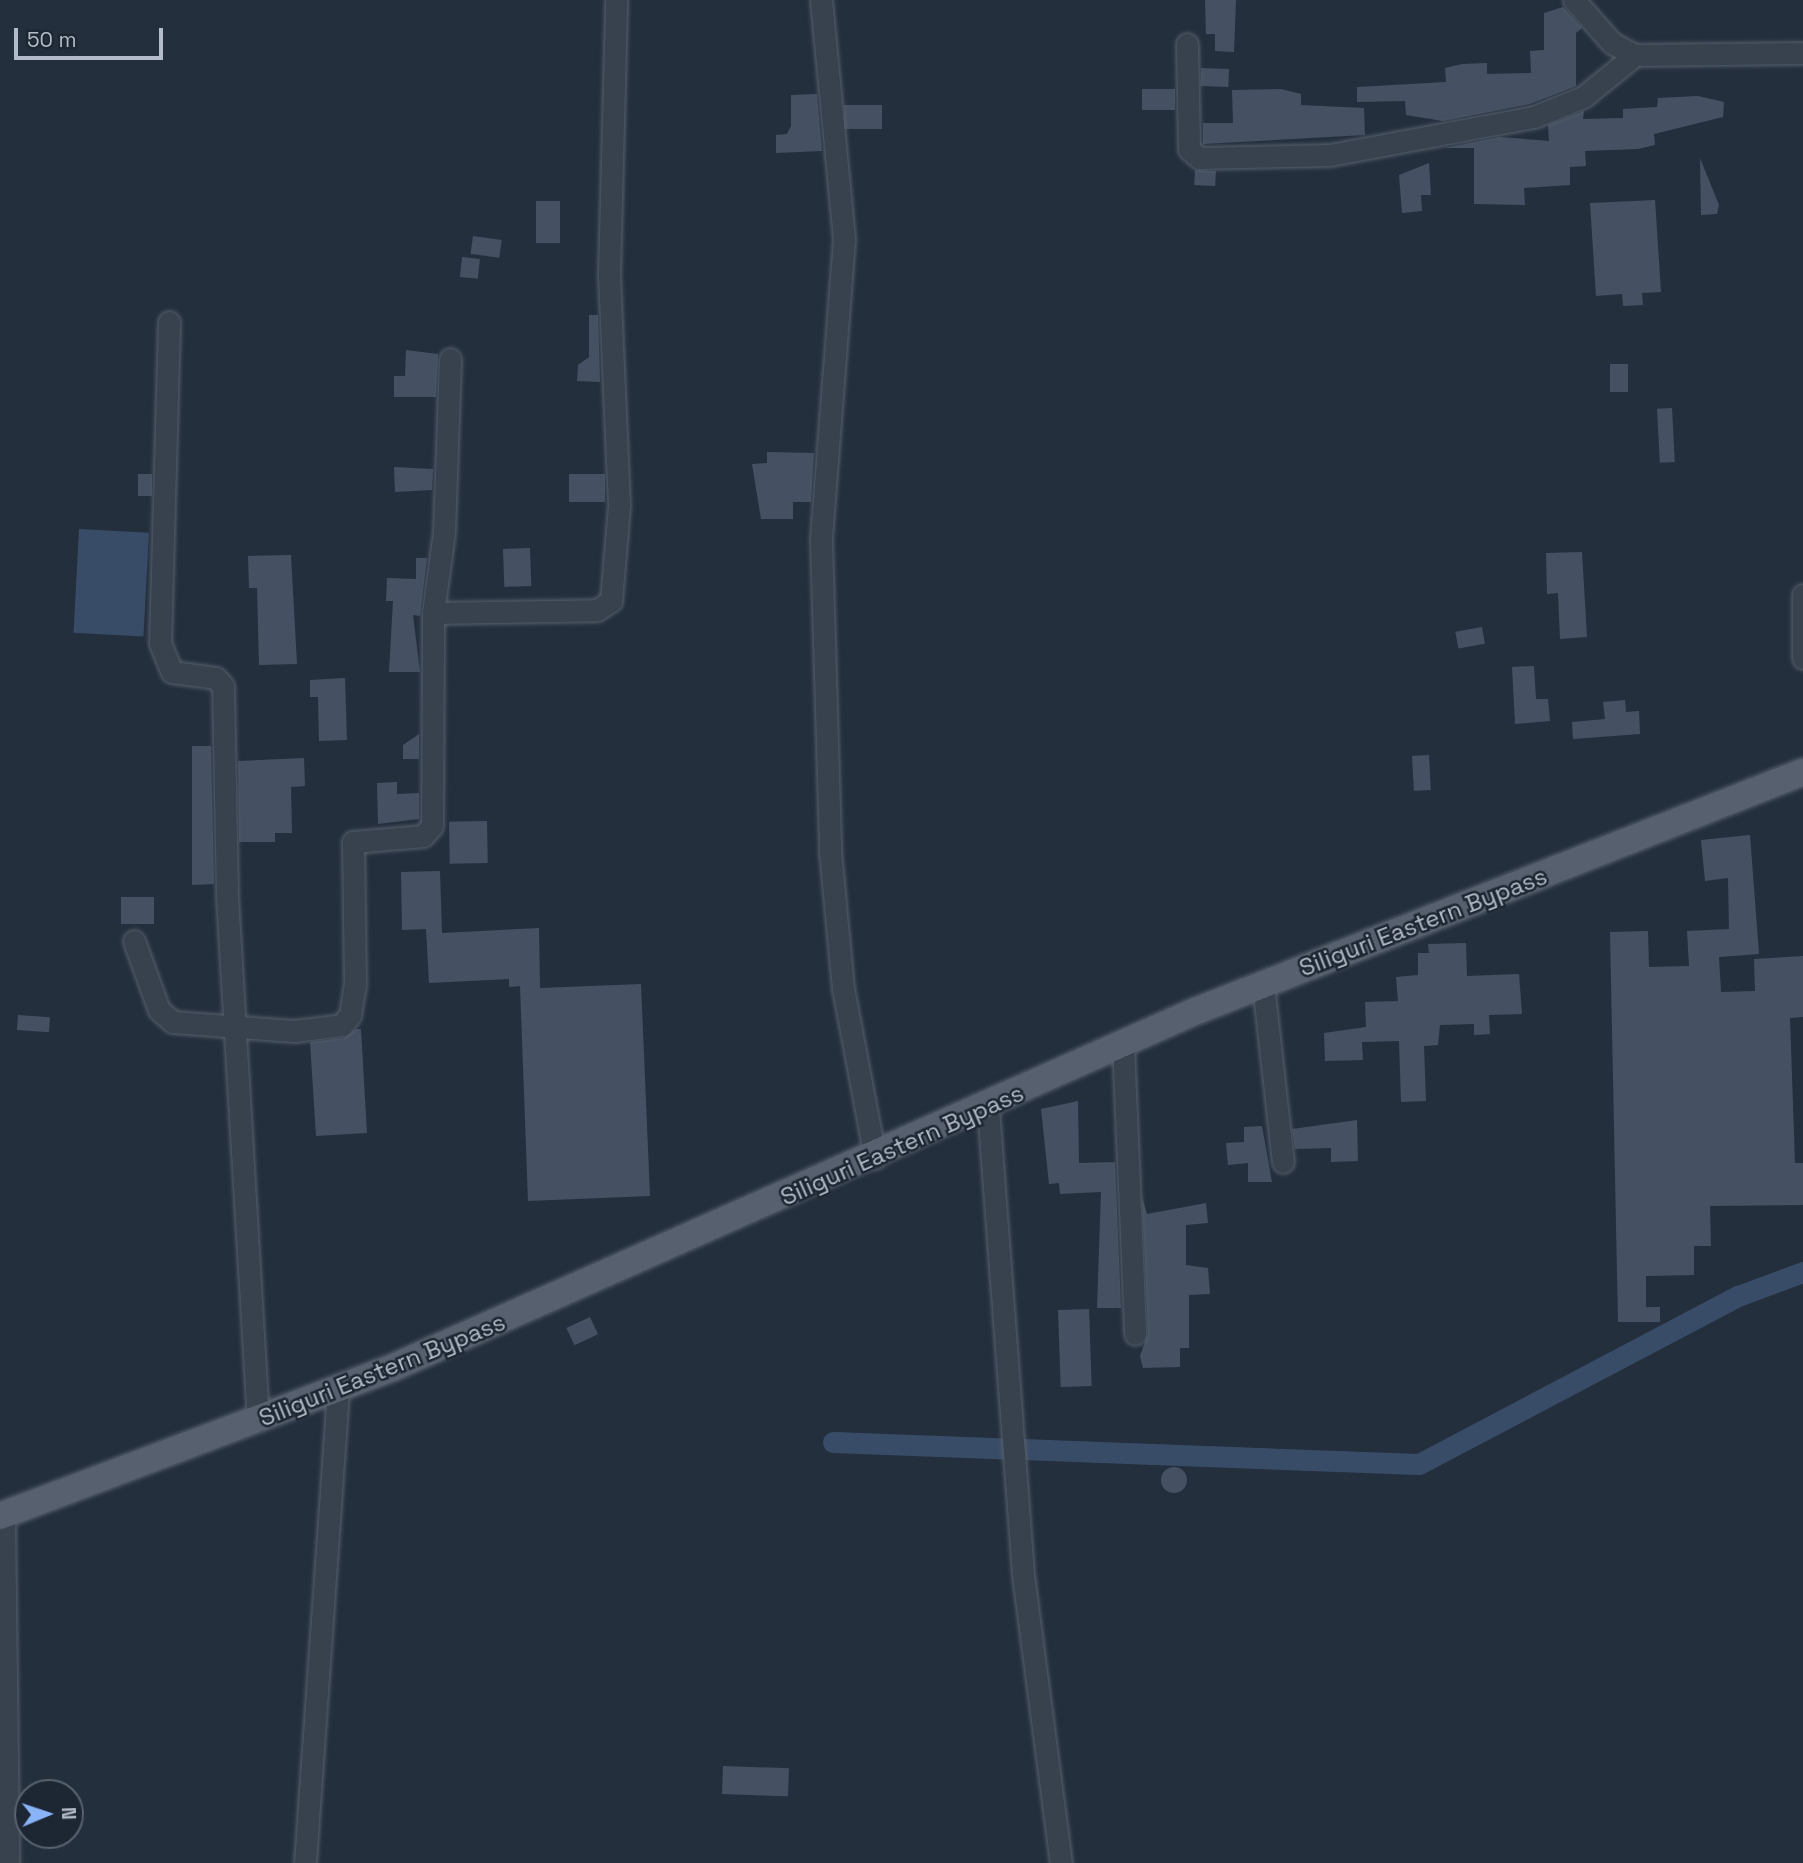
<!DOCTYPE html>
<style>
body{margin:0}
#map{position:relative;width:1803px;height:1863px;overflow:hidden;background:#242f3e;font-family:"Space Grotesk",sans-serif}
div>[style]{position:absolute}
.water>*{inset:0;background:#394c67;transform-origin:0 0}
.canal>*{height:21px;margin:-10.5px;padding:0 10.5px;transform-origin:10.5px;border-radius:10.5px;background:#394c67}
.building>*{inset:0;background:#455162;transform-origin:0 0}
.round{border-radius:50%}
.roads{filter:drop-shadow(0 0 2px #565f6c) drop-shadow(0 0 2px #565f6c)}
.minor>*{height:21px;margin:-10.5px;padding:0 10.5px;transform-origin:10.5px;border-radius:10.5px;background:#38414e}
.major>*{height:26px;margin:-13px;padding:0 13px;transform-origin:13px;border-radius:13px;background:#56606e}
span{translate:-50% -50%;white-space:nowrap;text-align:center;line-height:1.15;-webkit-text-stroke:5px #1d2633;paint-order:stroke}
.street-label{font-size:24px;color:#b4bcc9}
.north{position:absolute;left:14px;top:1779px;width:70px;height:70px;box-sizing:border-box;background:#1d2633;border:2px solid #59626f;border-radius:50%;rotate:88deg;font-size:19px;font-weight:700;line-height:28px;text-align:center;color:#b4bcc9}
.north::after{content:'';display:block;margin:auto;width:24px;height:32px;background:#8ab4f8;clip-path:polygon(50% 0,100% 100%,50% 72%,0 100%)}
.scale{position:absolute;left:14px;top:28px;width:149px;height:32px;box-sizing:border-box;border:4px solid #b4bcc9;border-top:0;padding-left:9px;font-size:21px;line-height:24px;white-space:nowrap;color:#b4bcc9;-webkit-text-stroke:5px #1d2633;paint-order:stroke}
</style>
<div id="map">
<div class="water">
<i style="left:79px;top:529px;width:70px;height:104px;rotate:3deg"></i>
</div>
<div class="canal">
<i style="left:833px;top:1442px;width:586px;rotate:2.15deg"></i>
<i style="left:1419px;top:1464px;width:361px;rotate:-27.8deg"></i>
<i style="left:1738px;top:1296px;width:69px;rotate:-20.3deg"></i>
</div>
<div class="building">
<i style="clip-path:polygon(1205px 0,1236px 0,1234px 52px,1215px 51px,1215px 34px,1206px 34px)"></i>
<i style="clip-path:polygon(1563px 7px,1582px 28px,1576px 33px,1576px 86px,1530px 104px,1443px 121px,1406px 115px,1405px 101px,1357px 102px,1357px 87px,1446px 82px,1445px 68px,1462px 64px,1487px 63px,1487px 74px,1531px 73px,1530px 51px,1544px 50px,1544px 13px)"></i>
<i style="left:1201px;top:68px;width:28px;height:18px;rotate:2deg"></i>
<i style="left:1175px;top:89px;width:21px;height:33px;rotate:90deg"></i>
<i style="clip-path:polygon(1281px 89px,1301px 94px,1301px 105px,1364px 108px,1365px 135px,1203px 144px,1203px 123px,1233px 123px,1232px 90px)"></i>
<i style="clip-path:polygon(817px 94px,822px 151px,776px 153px,776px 135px,787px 134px,791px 126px,791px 95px)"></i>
<i style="clip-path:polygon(1698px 96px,1724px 102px,1723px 117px,1654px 134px,1655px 145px,1638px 149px,1585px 151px,1586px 166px,1570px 167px,1570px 185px,1524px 188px,1525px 205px,1474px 204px,1474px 148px,1444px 148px,1500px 137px,1549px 141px,1548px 125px,1584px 111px,1583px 119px,1623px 118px,1623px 109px,1657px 107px,1658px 98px)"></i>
<i style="left:844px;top:105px;width:38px;height:24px"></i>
<i style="clip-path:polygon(1700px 158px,1719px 205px,1717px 214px,1701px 215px)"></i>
<i style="clip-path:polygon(1429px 163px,1431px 195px,1421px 195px,1422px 211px,1402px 213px,1399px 175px)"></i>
<i style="left:1195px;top:170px;width:21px;height:15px;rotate:3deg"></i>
<i style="clip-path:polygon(1655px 200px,1661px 292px,1642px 293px,1643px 305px,1623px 306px,1622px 294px,1596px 296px,1590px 203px)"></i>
<i style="left:536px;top:201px;width:24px;height:42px"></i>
<i style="left:473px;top:236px;width:29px;height:18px;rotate:8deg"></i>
<i style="left:462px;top:257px;width:18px;height:20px;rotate:6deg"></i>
<i style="clip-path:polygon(589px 315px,598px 315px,600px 382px,577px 381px,578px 365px,589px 357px)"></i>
<i style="clip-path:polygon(406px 350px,438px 354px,436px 397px,394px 397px,394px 376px,405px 376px)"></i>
<i style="left:1628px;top:364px;width:28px;height:18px;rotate:90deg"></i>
<i style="left:1672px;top:408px;width:54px;height:15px;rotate:87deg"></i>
<i style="clip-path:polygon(767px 452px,814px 453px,811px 502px,793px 502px,793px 519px,761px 519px,752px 464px,767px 463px)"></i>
<i style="clip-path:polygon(394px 467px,433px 469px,432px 490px,395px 492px)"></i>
<i style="left:138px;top:474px;width:14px;height:22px"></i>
<i style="left:569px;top:474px;width:36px;height:28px"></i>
<i style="left:530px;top:548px;width:38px;height:27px;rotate:88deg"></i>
<i style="clip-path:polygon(1582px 552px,1587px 637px,1560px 639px,1558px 593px,1547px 594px,1546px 553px)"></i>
<i style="clip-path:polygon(291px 555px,297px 664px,259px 665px,257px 588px,249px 588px,248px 556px)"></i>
<i style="clip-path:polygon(416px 558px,427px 558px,420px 616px,413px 615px,420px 672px,389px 672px,393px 601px,386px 601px,387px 578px,416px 579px)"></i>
<i style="left:1482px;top:627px;width:17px;height:27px;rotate:80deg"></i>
<i style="clip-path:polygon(1534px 666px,1536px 699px,1548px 699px,1550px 721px,1515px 724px,1512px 667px)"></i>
<i style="clip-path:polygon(345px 678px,347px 740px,319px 741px,318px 697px,310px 697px,310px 680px)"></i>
<i style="clip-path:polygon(1625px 700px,1626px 712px,1639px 711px,1640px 734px,1573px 739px,1572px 722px,1605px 719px,1603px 702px)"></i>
<i style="clip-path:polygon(419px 734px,419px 759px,403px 759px,403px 745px)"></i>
<i style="clip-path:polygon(192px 746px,211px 746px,214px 884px,192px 885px)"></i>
<i style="left:1429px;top:755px;width:35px;height:17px;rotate:87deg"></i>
<i style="clip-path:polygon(304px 758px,305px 786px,291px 787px,292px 833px,275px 833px,275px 842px,239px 842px,238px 761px)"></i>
<i style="clip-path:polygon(397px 782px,397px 794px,419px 793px,419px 819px,378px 824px,377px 783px)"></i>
<i style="left:487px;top:821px;width:42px;height:38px;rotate:89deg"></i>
<i style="clip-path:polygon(1750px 835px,1759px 954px,1719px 957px,1721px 992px,1755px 991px,1754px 959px,1803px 956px,1803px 1017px,1790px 1018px,1795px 1163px,1803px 1163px,1803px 1205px,1710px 1206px,1711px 1246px,1694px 1246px,1694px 1275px,1646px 1276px,1646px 1307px,1660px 1307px,1660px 1322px,1618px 1322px,1610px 932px,1648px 931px,1649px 967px,1689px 966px,1687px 931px,1729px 929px,1728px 878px,1705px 881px,1701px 840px)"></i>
<i style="clip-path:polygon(440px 871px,442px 933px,539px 928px,540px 988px,641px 984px,650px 1196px,528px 1201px,520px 986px,509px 987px,509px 979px,429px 983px,426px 929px,402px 930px,401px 872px)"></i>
<i style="left:121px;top:897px;width:33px;height:27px"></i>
<i style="clip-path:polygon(1466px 943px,1467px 976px,1519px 974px,1522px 1014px,1489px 1015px,1490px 1034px,1474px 1035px,1474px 1024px,1440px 1025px,1438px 1045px,1424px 1046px,1426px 1101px,1401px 1102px,1399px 1041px,1362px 1042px,1363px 1060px,1325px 1061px,1324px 1033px,1366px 1027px,1365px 1002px,1398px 1001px,1396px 977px,1418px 975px,1418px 953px,1429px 953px,1428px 944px)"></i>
<i style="left:18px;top:1015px;width:32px;height:15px;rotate:4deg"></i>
<i style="clip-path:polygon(356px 1029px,361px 1029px,367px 1133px,316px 1136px,310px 1042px,344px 1038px)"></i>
<i style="clip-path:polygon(1078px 1101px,1079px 1163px,1115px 1162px,1121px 1308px,1097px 1308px,1101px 1192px,1060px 1194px,1059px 1183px,1049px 1184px,1041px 1109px)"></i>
<i style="clip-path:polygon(1357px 1120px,1358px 1161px,1331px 1162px,1331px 1148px,1295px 1149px,1292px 1129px)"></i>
<i style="clip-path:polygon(1262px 1126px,1272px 1182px,1248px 1182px,1248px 1163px,1228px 1165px,1226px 1143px,1244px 1142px,1244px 1127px)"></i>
<i style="clip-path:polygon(1142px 1197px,1147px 1214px,1206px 1203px,1208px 1223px,1186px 1225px,1186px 1265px,1208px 1268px,1210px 1294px,1189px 1295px,1189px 1348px,1180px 1348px,1180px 1367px,1143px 1368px,1140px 1356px,1148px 1333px)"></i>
<i style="left:1089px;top:1309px;width:77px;height:31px;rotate:88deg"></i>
<i style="left:590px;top:1317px;width:19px;height:26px;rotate:65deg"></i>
<i class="round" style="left:1161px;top:1467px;width:26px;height:26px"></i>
<i style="left:723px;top:1766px;width:66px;height:28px;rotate:2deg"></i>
</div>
<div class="roads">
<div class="minor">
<i style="left:821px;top:0;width:240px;rotate:84.5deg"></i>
<i style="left:844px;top:239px;width:302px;rotate:94.4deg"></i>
<i style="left:821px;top:540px;width:311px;rotate:88.3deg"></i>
<i style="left:830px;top:851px;width:138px;rotate:84.6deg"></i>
<i style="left:843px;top:988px;width:173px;rotate:79.3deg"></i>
<i style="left:1574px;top:0;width:57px;rotate:48.5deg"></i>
<i style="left:1612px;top:43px;width:26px;rotate:28deg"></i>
<i style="left:1635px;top:55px;width:168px;rotate:-0.7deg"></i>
<i style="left:1187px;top:44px;width:105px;rotate:88.9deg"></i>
<i style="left:1189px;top:149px;width:13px;rotate:42deg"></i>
<i style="left:1199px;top:158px;width:131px;rotate:-1.3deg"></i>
<i style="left:1330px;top:155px;width:208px;rotate:-10.6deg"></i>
<i style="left:1534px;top:117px;width:53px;rotate:-22.2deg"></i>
<i style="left:1583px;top:97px;width:67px;rotate:-38.9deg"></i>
<i style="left:169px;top:322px;width:321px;rotate:91.6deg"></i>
<i style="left:160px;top:643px;width:31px;rotate:68deg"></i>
<i style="left:172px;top:672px;width:44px;rotate:7.8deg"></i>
<i style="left:216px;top:678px;width:11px;rotate:49deg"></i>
<i style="left:223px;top:686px;width:210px;rotate:88.9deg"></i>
<i style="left:227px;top:896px;width:526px;rotate:86.62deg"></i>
<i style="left:1803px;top:595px;width:63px;rotate:90deg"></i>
<i style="left:433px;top:613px;width:82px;rotate:-82.3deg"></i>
<i style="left:444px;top:532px;width:173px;rotate:-88deg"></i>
<i style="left:134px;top:941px;width:73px;rotate:70.1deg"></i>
<i style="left:159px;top:1010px;width:18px;rotate:41deg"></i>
<i style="left:173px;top:1022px;width:121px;rotate:4.3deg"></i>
<i style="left:294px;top:1031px;width:48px;rotate:-7.1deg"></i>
<i style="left:342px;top:1025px;width:13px;rotate:-51deg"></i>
<i style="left:350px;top:1015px;width:30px;rotate:-81deg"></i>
<i style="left:355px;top:985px;width:143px;rotate:-90.8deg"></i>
<i style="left:353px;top:842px;width:70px;rotate:-4.9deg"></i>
<i style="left:423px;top:836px;width:13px;rotate:-48deg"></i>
<i style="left:432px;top:826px;width:213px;rotate:-89.7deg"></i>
<i style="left:433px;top:613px;width:164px;rotate:-1deg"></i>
<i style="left:597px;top:610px;width:17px;rotate:-33deg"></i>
<i style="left:611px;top:601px;width:96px;rotate:-85.2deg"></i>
<i style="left:619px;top:505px;width:230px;rotate:-92.5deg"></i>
<i style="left:609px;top:275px;width:275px;rotate:-88.5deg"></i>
<i style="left:1263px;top:984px;width:179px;rotate:83.6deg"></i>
<i style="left:1123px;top:1043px;width:291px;rotate:87.6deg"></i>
<i style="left:988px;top:1108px;width:468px;rotate:85.7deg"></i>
<i style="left:1023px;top:1575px;width:290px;rotate:82.5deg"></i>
<i style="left:4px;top:1515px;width:348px;rotate:89.3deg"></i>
<i style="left:305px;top:1863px;width:474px;rotate:-86deg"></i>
</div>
<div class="major">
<i style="left:0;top:1516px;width:421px;rotate:-20.7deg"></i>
<i style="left:394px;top:1367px;width:877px;rotate:-23.94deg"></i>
<i style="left:1196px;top:1011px;width:652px;rotate:-21.49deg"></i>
</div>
</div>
<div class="street-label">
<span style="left:1423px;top:922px;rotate:-21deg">Siliguri Eastern Bypass</span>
<span style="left:902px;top:1145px;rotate:-24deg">Siliguri Eastern Bypass</span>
<span style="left:382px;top:1370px;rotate:-22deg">Siliguri Eastern Bypass</span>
</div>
<div class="north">N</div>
<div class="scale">50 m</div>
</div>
